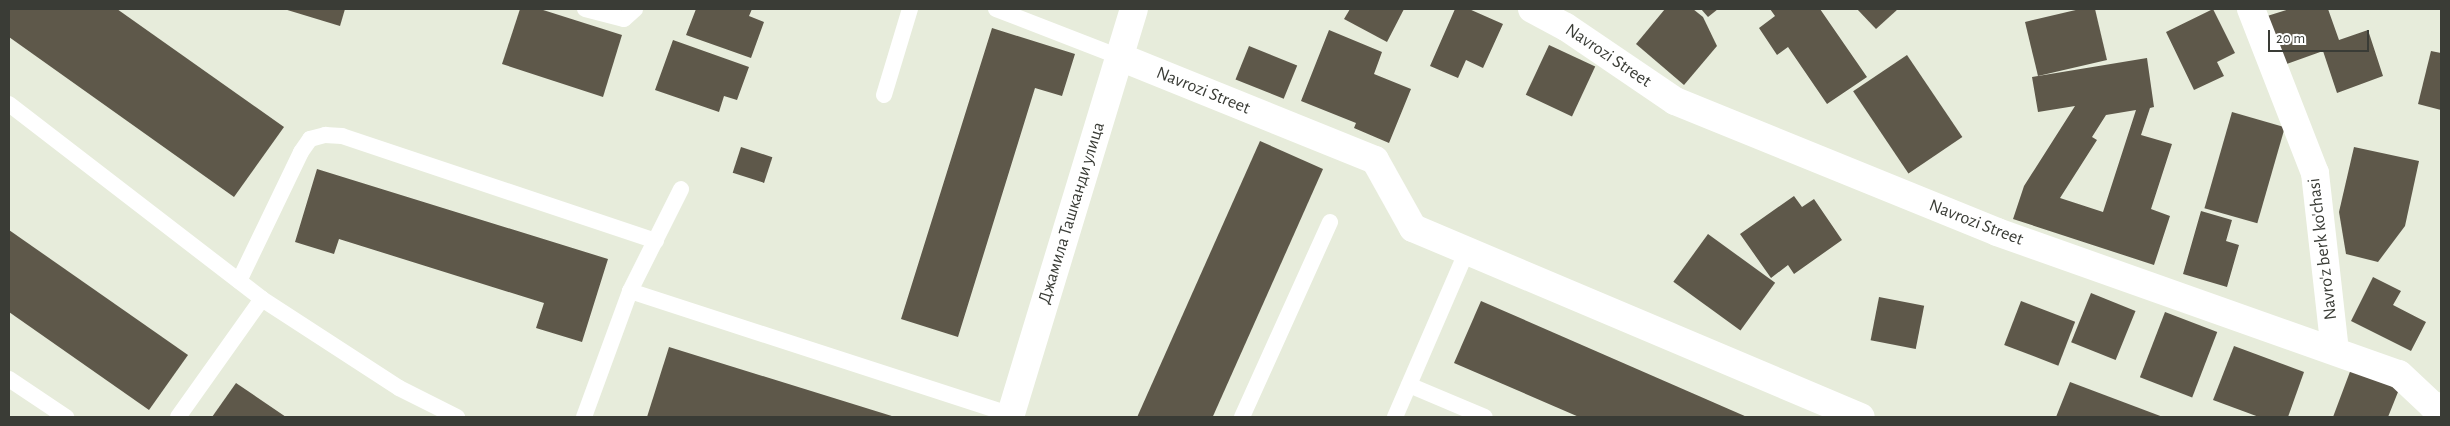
<!DOCTYPE html>
<meta charset="utf-8">
<style>
body{margin:0}
#map{position:relative;width:2450px;height:426px;overflow:hidden;background:#e7ecdb;font-family:"Alegreya Sans",sans-serif}
div>[style]{position:absolute}
.building>*{inset:0;background:#5e584a;transform-origin:0 0}
.service>*{height:16px;margin:-8px;padding:0 8px;transform-origin:8px;border-radius:8px;background:#fff}
.minor>*{height:28px;margin:-14px;padding:0 14px;transform-origin:14px;border-radius:14px;background:#fff}
span{translate:-50% -50%;white-space:nowrap;text-align:center;line-height:1.15;-webkit-text-stroke:5px #fff;paint-order:stroke}
.street-label{font-size:18px;color:#3a3c36}
.frame{position:absolute;inset:0;border:10px solid #3a3c36;pointer-events:none}
.scale{position:absolute;left:2268px;top:30px;width:101px;height:22px;box-sizing:border-box;border:2px solid #3a3c36;border-top:0;padding-left:6px;font-size:15px;line-height:18px;white-space:nowrap;color:#3a3c36;-webkit-text-stroke:4px #fff;paint-order:stroke}
</style>
<div id="map">
<div class="building">
<i style="clip-path:polygon(9px 9px,117px 9px,284px 127px,234px 197px,9px 37px)"></i>
<i style="clip-path:polygon(284px 9px,345px 9px,340px 26px)"></i>
<i style="clip-path:polygon(520px 9px,540px 9px,622px 35px,603px 97px,502px 64px)"></i>
<i style="clip-path:polygon(696px 9px,752px 9px,749px 16px,764px 22px,751px 58px,686px 35px)"></i>
<i style="clip-path:polygon(1350px 9px,1404px 9px,1387px 42px,1344px 19px)"></i>
<i style="clip-path:polygon(1455px 9px,1469px 9px,1503px 24px,1483px 68px,1466px 60px,1458px 78px,1430px 66px)"></i>
<i style="clip-path:polygon(1665px 9px,1693px 9px,1703px 17px,1717px 46px,1684px 85px,1636px 44px)"></i>
<i style="clip-path:polygon(1701px 9px,1718px 9px,1708px 17px)"></i>
<i style="clip-path:polygon(1770px 9px,1820px 9px,1867px 77px,1827px 104px,1788px 47px,1777px 55px,1759px 28px,1775px 16px)"></i>
<i style="clip-path:polygon(1857px 9px,1898px 9px,1876px 29px)"></i>
<i style="clip-path:polygon(2080px 9px,2095px 9px,2107px 60px,2038px 76px,2025px 22px)"></i>
<i style="clip-path:polygon(2213px 9px,2235px 53px,2217px 62px,2224px 76px,2194px 90px,2166px 32px)"></i>
<i style="clip-path:polygon(2290px 9px,2328px 9px,2339px 40px,2368px 30px,2383px 76px,2337px 93px,2323px 51px,2281px 66px,2264px 17px)"></i>
<i style="clip-path:polygon(992px 28px,1075px 54px,1062px 96px,1035px 88px,958px 337px,901px 319px)"></i>
<i style="clip-path:polygon(1329px 30px,1382px 52px,1374px 74px,1411px 89px,1389px 143px,1354px 128px,1356px 123px,1301px 101px)"></i>
<i style="clip-path:polygon(673px 40px,749px 67px,737px 100px,724px 96px,719px 112px,655px 90px)"></i>
<i style="left:1549px;top:45px;width:51px;height:55px;rotate:25deg"></i>
<i style="left:1249px;top:46px;width:52px;height:36px;rotate:22deg"></i>
<i style="clip-path:polygon(2431px 51px,2441px 53px,2441px 110px,2418px 104px)"></i>
<i style="left:1907px;top:55px;width:99px;height:65px;rotate:56deg"></i>
<i style="clip-path:polygon(evenodd,2147px 58px,2154px 107px,2150px 108px,2141px 135px,2172px 144px,2151px 209px,2170px 216px,2154px 265px,2013px 219px,2024px 186px,2075px 106px,2038px 112px,2032px 77px,2147px 58px,2136px 110px,2103px 212px,2060px 198px,2097px 140px,2092px 137px,2106px 115px,2136px 110px)"></i>
<i style="left:2232px;top:112px;width:55px;height:100px;rotate:16deg"></i>
<i style="left:1260px;top:141px;width:69px;height:302px;rotate:24deg"></i>
<i style="left:741px;top:147px;width:33px;height:27px;rotate:18deg"></i>
<i style="clip-path:polygon(2354px 147px,2419px 161px,2405px 226px,2378px 262px,2346px 254px,2339px 212px)"></i>
<i style="clip-path:polygon(317px 169px,608px 259px,582px 342px,536px 328px,544px 303px,339px 239px,334px 254px,295px 242px)"></i>
<i style="clip-path:polygon(1794px 196px,1802px 207px,1814px 199px,1842px 240px,1794px 274px,1788px 265px,1771px 278px,1740px 234px)"></i>
<i style="clip-path:polygon(2201px 211px,2232px 220px,2226px 241px,2239px 245px,2227px 287px,2183px 274px)"></i>
<i style="clip-path:polygon(9px 230px,188px 355px,149px 410px,9px 312px)"></i>
<i style="left:1708px;top:234px;width:83px;height:59px;rotate:36deg"></i>
<i style="clip-path:polygon(2373px 277px,2401px 291px,2393px 305px,2426px 322px,2411px 351px,2351px 321px)"></i>
<i style="left:2091px;top:293px;width:48px;height:53px;rotate:22deg"></i>
<i style="left:1879px;top:297px;width:46px;height:44px;rotate:11deg"></i>
<i style="clip-path:polygon(1481px 301px,1747px 417px,1579px 417px,1454px 363px)"></i>
<i style="left:2021px;top:301px;width:58px;height:47px;rotate:21deg"></i>
<i style="left:2165px;top:312px;width:56px;height:70px;rotate:21deg"></i>
<i style="clip-path:polygon(2234px 346px,2304px 372px,2288px 417px,2259px 417px,2213px 400px)"></i>
<i style="clip-path:polygon(669px 347px,895px 417px,647px 417px)"></i>
<i style="clip-path:polygon(2351px 369px,2400px 387px,2388px 417px,2333px 417px)"></i>
<i style="clip-path:polygon(2070px 382px,2163px 417px,2056px 417px)"></i>
<i style="clip-path:polygon(236px 383px,286px 417px,212px 417px)"></i>
</div>
<div class="service">
<i style="left:585px;top:9px;width:40px;rotate:14.4deg"></i>
<i style="left:624px;top:19px;width:15px;rotate:-42deg"></i>
<i style="left:996px;top:9px;width:133px;rotate:21.2deg"></i>
<i style="left:884px;top:95px;width:90px;rotate:-73.2deg"></i>
<i style="left:9px;top:104px;width:319px;rotate:37.6deg"></i>
<i style="left:262px;top:299px;width:163px;rotate:33deg"></i>
<i style="left:399px;top:388px;width:65px;rotate:26.6deg"></i>
<i style="left:239px;top:281px;width:143px;rotate:-64.3deg"></i>
<i style="left:301px;top:152px;width:16px;rotate:-55deg"></i>
<i style="left:310px;top:139px;width:16px;rotate:-15deg"></i>
<i style="left:325px;top:135px;width:17px;rotate:3deg"></i>
<i style="left:342px;top:136px;width:331px;rotate:18.5deg"></i>
<i style="left:630px;top:291px;width:401px;rotate:18deg"></i>
<i style="left:9px;top:379px;width:69px;rotate:33.7deg"></i>
<i style="left:1409px;top:385px;width:82px;rotate:22.8deg"></i>
<i style="left:178px;top:417px;width:145px;rotate:-54.6deg"></i>
<i style="left:584px;top:417px;width:134px;rotate:-69.9deg"></i>
<i style="left:630px;top:291px;width:114px;rotate:-63.4deg"></i>
<i style="left:1242px;top:417px;width:214px;rotate:-65.7deg"></i>
<i style="left:1395px;top:417px;width:181px;rotate:-66.6deg"></i>
</div>
<div class="minor">
<i style="left:1532px;top:9px;width:38px;rotate:28deg"></i>
<i style="left:1566px;top:27px;width:132px;rotate:34.2deg"></i>
<i style="left:1675px;top:101px;width:348px;rotate:22.1deg"></i>
<i style="left:1997px;top:232px;width:426px;rotate:19.5deg"></i>
<i style="left:2399px;top:374px;width:45px;rotate:43.2deg"></i>
<i style="left:2432px;top:405px;width:9px;rotate:13deg"></i>
<i style="left:2251px;top:9px;width:176px;rotate:68.7deg"></i>
<i style="left:2315px;top:173px;width:179px;rotate:83.6deg"></i>
<i style="left:1120px;top:57px;width:275px;rotate:22deg"></i>
<i style="left:1375px;top:160px;width:78px;rotate:60.8deg"></i>
<i style="left:1413px;top:228px;width:486px;rotate:22.9deg"></i>
<i style="left:1010px;top:417px;width:426px;rotate:-73.1deg"></i>
</div>
<div class="street-label">
<span style="left:1608px;top:56px;rotate:34deg">Navrozi Street</span>
<span style="left:1203px;top:91px;rotate:22deg">Navrozi Street</span>
<span style="left:1072px;top:213px;rotate:-73deg">Джамила Ташканди улица</span>
<span style="left:1976px;top:223px;rotate:21deg">Navrozi Street</span>
<span style="left:2323px;top:249px;rotate:-97deg">Navro'z berk ko'chasi</span>
</div>
<div class="frame"></div>
<div class="scale">20 m</div>
</div>
